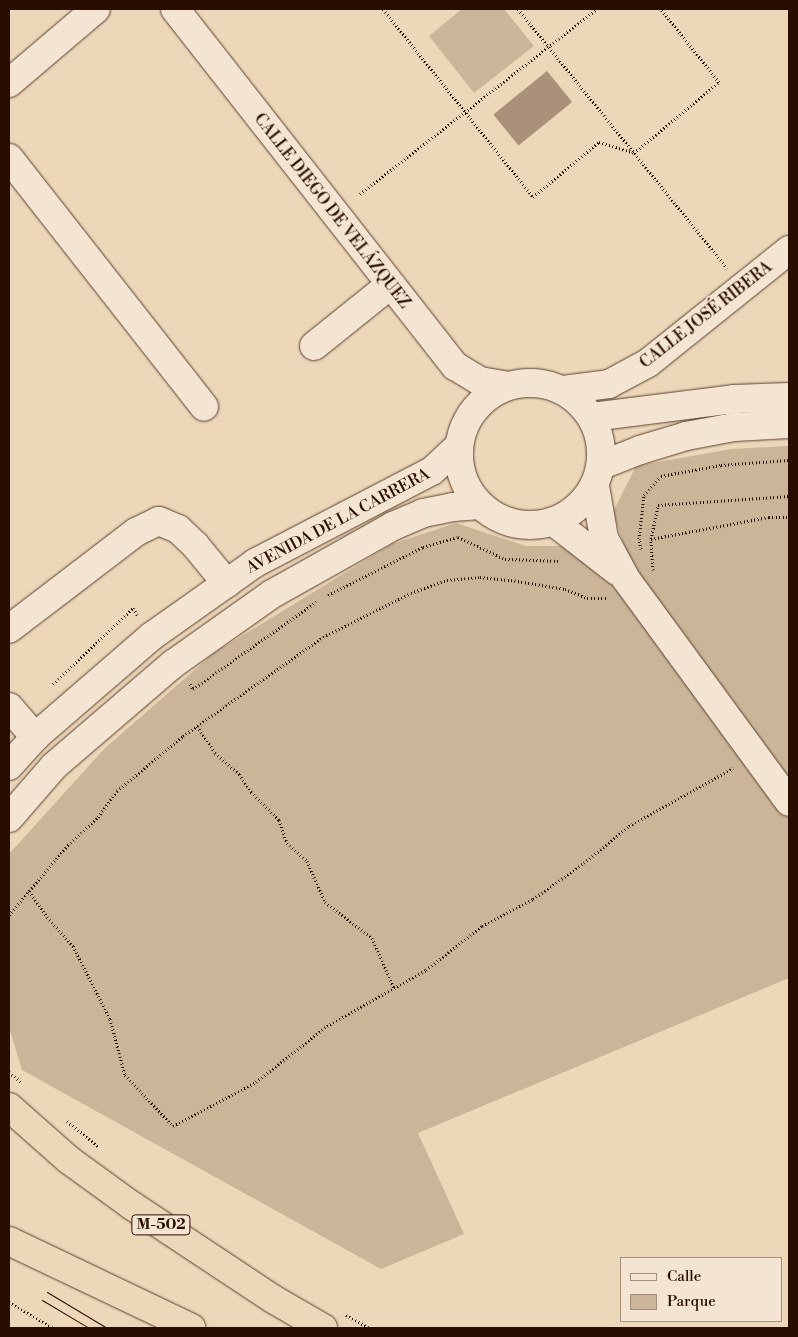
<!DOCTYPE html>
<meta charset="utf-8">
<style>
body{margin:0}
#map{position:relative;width:798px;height:1337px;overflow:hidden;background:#ecd7b8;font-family:"Libre Bodoni",serif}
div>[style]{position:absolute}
.green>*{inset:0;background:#cbb599}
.water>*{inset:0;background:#aa927a;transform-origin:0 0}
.path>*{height:3px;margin-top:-1.5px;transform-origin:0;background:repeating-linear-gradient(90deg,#290d01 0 1px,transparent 0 3.5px)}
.roads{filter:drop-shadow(0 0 1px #5a402f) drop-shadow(0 0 1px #5a402f)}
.minor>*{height:28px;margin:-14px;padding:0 14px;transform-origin:14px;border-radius:14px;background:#f3e5d1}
.minor>.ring{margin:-14px;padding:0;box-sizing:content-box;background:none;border:28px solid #f3e5d1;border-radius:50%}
.highway>*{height:28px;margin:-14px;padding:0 14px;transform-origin:14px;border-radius:14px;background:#ecd7b8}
.tram>*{height:1px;margin:-0.5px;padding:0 0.5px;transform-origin:0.5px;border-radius:0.5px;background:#290d01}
span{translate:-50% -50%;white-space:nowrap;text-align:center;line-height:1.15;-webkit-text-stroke:4px #f3e5d1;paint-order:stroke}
.shield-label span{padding:1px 4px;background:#f3e5d1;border:1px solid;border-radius:4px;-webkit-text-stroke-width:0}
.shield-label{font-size:15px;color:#290d01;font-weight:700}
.street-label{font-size:16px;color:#290d01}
.frame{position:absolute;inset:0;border:10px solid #290d01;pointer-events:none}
.legend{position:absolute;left:620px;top:1257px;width:162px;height:65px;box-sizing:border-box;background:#f3e5d1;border:1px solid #a28f7e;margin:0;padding:6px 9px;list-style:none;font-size:15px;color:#290d01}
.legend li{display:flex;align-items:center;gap:10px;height:25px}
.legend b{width:25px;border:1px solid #a28f7e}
</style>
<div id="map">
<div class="green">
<i style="clip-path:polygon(462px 9px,504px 9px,534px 46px,474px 93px,429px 36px)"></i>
<i style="clip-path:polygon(789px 446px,789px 978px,418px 1133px,464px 1234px,381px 1269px,22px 1070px,9px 1027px,9px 854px,105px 748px,214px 653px,392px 544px,456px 523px,526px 546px,561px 546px,609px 582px,636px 568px,625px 548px,613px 512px,636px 466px,731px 449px)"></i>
</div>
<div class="water">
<i style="left:547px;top:71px;width:40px;height:69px;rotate:51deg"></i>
</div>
<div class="path">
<i style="left:383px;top:9px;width:241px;rotate:51.4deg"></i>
<i style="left:533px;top:197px;width:86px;rotate:-39.8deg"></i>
<i style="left:599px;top:142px;width:37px;rotate:17deg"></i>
<i style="left:634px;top:153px;width:111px;rotate:-39.9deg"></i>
<i style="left:719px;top:82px;width:93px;rotate:-128.5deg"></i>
<i style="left:518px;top:9px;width:333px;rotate:51.1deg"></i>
<i style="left:360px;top:194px;width:301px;rotate:-38deg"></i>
<i style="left:651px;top:539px;width:120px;rotate:-10.6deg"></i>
<i style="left:769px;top:517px;width:20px"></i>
<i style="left:641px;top:549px;width:10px;rotate:-101deg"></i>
<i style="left:639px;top:539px;width:44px;rotate:-83.5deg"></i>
<i style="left:644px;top:495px;width:25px;rotate:-48deg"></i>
<i style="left:661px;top:476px;width:61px;rotate:-10.4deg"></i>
<i style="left:721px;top:465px;width:68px;rotate:-4.2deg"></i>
<i style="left:653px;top:570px;width:31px;rotate:-94deg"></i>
<i style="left:651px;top:539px;width:35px;rotate:-78deg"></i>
<i style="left:658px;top:505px;width:131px;rotate:-3.9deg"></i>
<i style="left:328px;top:595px;width:106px;rotate:-26.8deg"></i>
<i style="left:423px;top:547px;width:36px;rotate:-16deg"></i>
<i style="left:458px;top:537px;width:52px;rotate:25.1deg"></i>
<i style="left:505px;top:559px;width:56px;rotate:2deg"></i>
<i style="left:53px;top:684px;width:110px;rotate:-43.5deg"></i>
<i style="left:133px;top:608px;width:9px;rotate:58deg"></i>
<i style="left:190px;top:684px;width:6px;rotate:59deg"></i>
<i style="left:193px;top:689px;width:151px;rotate:-35.3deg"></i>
<i style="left:197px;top:726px;width:32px;rotate:56deg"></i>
<i style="left:215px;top:753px;width:32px;rotate:41deg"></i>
<i style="left:239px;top:774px;width:22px;rotate:56deg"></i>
<i style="left:251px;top:792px;width:40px;rotate:45deg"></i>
<i style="left:279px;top:820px;width:24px;rotate:71deg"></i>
<i style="left:287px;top:843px;width:27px;rotate:42deg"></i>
<i style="left:307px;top:861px;width:45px;rotate:66.3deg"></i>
<i style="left:325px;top:902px;width:59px;rotate:37.5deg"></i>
<i style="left:372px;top:938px;width:55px;rotate:66.3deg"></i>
<i style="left:29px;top:891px;width:32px;rotate:55deg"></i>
<i style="left:47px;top:917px;width:39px;rotate:48deg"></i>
<i style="left:73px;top:946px;width:82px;rotate:63.1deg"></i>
<i style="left:110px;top:1019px;width:58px;rotate:75deg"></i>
<i style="left:125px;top:1075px;width:70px;rotate:46.7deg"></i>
<i style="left:173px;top:1126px;width:94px;rotate:-27.9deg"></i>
<i style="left:256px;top:1082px;width:90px;rotate:-38.3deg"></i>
<i style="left:327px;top:1026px;width:114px;rotate:-29.5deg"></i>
<i style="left:426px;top:970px;width:71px;rotate:-38.2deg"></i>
<i style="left:482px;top:926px;width:58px;rotate:-27.9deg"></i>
<i style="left:533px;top:899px;width:62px;rotate:-35.2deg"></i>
<i style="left:584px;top:863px;width:58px;rotate:-39.4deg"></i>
<i style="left:629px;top:826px;width:119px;rotate:-29.1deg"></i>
<i style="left:9px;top:915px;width:92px;rotate:-49.9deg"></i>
<i style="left:68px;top:845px;width:41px;rotate:-43deg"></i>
<i style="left:98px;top:817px;width:32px;rotate:-54deg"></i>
<i style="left:117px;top:791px;width:86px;rotate:-39.8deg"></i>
<i style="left:183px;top:736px;width:171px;rotate:-35.3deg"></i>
<i style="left:323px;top:637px;width:98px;rotate:-26.6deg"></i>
<i style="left:411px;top:593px;width:38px;rotate:-20deg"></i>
<i style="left:447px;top:580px;width:33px;rotate:-5deg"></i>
<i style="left:480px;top:577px;width:31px;rotate:6deg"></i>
<i style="left:511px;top:580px;width:55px;rotate:9.5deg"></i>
<i style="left:565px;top:589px;width:24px;rotate:22deg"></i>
<i style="left:587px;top:598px;width:20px"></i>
<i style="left:9px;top:1072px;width:17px;rotate:40deg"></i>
<i style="left:67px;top:1121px;width:41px;rotate:39.1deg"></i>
<i style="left:9px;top:1302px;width:51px;rotate:30.6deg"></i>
<i style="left:346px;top:1315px;width:26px;rotate:29deg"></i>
</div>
<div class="roads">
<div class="minor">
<i style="left:175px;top:9px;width:454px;rotate:51.9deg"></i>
<i style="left:455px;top:366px;width:29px;rotate:31deg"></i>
<i style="left:480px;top:381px;width:28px;rotate:10deg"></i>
<i style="left:9px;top:83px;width:114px;rotate:-40.4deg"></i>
<i style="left:9px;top:158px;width:316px;rotate:51.9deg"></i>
<i style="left:314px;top:346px;width:97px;rotate:-38.8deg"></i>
<i class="ring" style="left:459px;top:383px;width:114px;height:114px"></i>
<i style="left:563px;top:390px;width:46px;rotate:-7.4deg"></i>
<i style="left:609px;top:384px;width:44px;rotate:-28.3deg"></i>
<i style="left:648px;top:363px;width:181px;rotate:-38.7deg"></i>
<i style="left:592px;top:417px;width:143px;rotate:-7.2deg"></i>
<i style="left:734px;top:399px;width:55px;rotate:-2.1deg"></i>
<i style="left:602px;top:465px;width:41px;rotate:-21.5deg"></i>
<i style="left:640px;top:450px;width:48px;rotate:-16.9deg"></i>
<i style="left:686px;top:436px;width:49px;rotate:-10.6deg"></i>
<i style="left:734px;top:427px;width:55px;rotate:-3.1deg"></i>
<i style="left:595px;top:486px;width:53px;rotate:80.2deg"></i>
<i style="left:604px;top:538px;width:47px;rotate:61.8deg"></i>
<i style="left:626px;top:579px;width:276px;rotate:53.8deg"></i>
<i style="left:554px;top:522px;width:80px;rotate:37.9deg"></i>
<i style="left:9px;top:629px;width:160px;rotate:-37.4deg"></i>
<i style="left:136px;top:532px;width:25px;rotate:-26deg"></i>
<i style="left:159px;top:521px;width:21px;rotate:23deg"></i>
<i style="left:178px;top:529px;width:23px;rotate:43deg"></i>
<i style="left:195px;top:545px;width:50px;rotate:50.6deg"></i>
<i style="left:9px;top:707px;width:40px;rotate:49deg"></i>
<i style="left:9px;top:766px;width:39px;rotate:-48deg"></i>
<i style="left:35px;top:737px;width:155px;rotate:-40.8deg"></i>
<i style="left:152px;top:636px;width:126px;rotate:-35.3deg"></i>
<i style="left:255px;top:563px;width:199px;rotate:-27.5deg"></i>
<i style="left:432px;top:471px;width:37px;rotate:-43deg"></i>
<i style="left:9px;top:818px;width:69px;rotate:-49.1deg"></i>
<i style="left:54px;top:766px;width:157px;rotate:-40.6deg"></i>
<i style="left:173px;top:664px;width:121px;rotate:-35.3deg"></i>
<i style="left:272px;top:594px;width:139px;rotate:-29.3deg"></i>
<i style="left:393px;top:526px;width:33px;rotate:-23deg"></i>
<i style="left:423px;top:513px;width:31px;rotate:-11deg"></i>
<i style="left:453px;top:507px;width:27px;rotate:-4deg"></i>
</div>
<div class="highway">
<i style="left:9px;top:1107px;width:80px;rotate:41.5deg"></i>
<i style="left:69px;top:1160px;width:77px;rotate:36deg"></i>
<i style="left:131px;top:1205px;width:170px;rotate:33.5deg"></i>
<i style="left:273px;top:1299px;width:58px;rotate:30.1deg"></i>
<i style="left:9px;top:1241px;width:202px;rotate:25.5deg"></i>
</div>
</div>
<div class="tram">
<i style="left:47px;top:1292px;width:70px;rotate:31deg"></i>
<i style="left:42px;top:1300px;width:55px;rotate:30.8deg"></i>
</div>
<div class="shield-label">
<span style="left:161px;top:1225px">M-502</span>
</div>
<div class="street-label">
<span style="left:332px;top:211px;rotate:52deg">CALLE DIEGO DE VELÁZQUEZ</span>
<span style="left:706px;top:315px;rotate:-38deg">CALLE JOSÉ RIBERA</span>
<span style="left:338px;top:521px;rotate:-28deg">AVENIDA DE LA CARRERA</span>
</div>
<div class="frame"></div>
<ul class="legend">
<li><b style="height:6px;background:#f3e5d1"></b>Calle</li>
<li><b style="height:14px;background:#cbb599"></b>Parque</li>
</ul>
</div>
